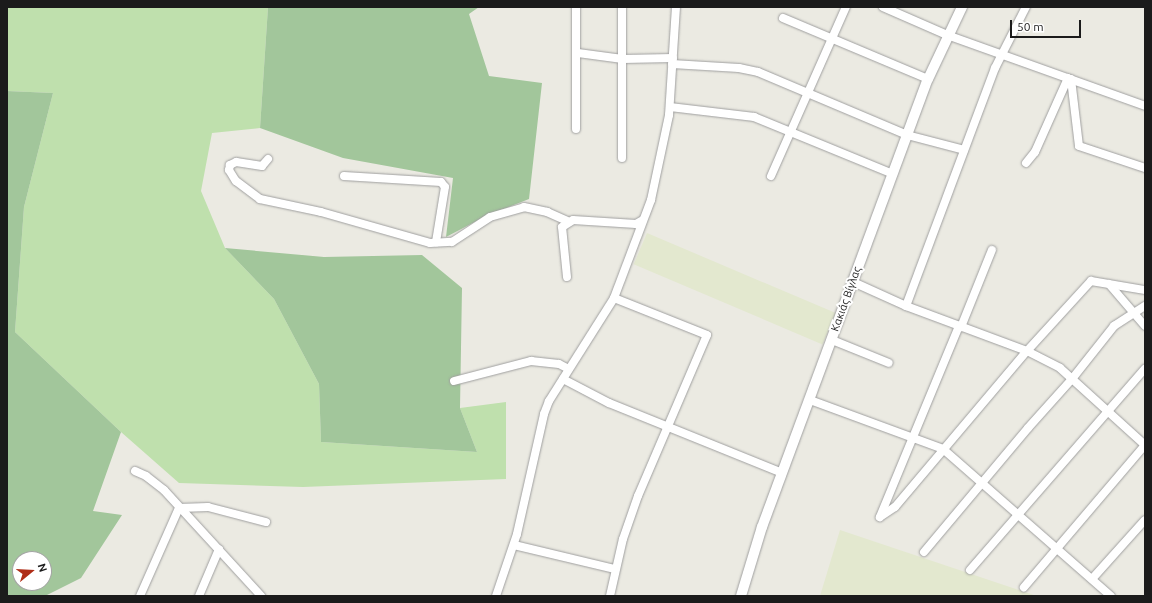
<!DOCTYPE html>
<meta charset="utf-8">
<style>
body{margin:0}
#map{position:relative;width:1152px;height:603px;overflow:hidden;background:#ebeae2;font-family:Ubuntu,sans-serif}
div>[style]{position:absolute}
.farmland>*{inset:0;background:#e3e8cf;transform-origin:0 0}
.grass>*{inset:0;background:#bfe0ad}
.forest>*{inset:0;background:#a2c69b}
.roads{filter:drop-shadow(0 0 1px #9f9f9f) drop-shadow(0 0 1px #9f9f9f)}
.minor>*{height:8px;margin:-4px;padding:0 4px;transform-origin:4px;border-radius:4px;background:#fff}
.tertiary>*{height:10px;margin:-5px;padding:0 5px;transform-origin:5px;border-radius:5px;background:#fff}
span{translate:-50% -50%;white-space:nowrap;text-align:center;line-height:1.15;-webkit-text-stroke:4px #fff;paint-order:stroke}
.street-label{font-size:11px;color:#1b1b1b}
.frame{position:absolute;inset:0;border:8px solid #1b1b1b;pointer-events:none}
.north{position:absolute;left:12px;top:551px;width:40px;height:40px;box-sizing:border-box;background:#fff;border:1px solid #a4a4a4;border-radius:50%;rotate:72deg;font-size:11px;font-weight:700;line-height:16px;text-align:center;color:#1b1b1b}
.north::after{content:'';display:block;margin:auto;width:14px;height:18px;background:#af2d17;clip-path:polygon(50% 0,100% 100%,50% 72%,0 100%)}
.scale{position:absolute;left:1010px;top:20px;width:71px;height:18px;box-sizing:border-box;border:2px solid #1b1b1b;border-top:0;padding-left:5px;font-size:12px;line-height:14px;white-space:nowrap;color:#1b1b1b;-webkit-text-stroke:3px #fff;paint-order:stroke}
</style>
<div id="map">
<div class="farmland">
<i style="left:647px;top:233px;width:205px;height:34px;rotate:23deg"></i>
<i style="clip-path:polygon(840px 530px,1037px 596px,820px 596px)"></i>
</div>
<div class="grass">
<i style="clip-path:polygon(7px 7px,268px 7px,260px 128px,212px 133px,201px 191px,225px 248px,274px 299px,319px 384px,321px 442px,477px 452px,460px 408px,506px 402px,506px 479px,303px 487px,179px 483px,121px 432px,15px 332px,24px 207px,53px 93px,7px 91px)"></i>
</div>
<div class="forest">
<i style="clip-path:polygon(268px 7px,479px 7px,469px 14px,489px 76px,542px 83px,529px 199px,486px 216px,446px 237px,453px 178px,343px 158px,260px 128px)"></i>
<i style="clip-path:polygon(evenodd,7px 91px,53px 93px,24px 207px,15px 332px,121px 432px,93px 511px,122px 515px,81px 578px,45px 596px,7px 596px,7px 91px,20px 559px,44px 559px,44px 583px,20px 583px,20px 559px)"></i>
<i style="clip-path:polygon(225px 248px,324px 257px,422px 255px,462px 288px,460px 408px,477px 452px,321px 442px,319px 384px,274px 299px)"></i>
</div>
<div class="roads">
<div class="minor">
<i style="left:622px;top:7px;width:151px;rotate:90deg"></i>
<i style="left:883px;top:7px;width:70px;rotate:23.6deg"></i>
<i style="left:947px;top:35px;width:210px;rotate:19.7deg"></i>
<i style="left:783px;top:18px;width:157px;rotate:22.8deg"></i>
<i style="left:578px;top:53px;width:45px;rotate:7.6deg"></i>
<i style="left:623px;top:59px;width:50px;rotate:-1.1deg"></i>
<i style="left:672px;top:64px;width:67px;rotate:3.4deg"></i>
<i style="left:739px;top:68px;width:19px;rotate:12deg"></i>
<i style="left:758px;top:72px;width:162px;rotate:22.9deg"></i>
<i style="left:907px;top:135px;width:59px;rotate:14.7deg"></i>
<i style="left:1071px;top:79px;width:67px;rotate:83.2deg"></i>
<i style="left:1079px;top:146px;width:70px;rotate:18.4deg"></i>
<i style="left:670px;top:107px;width:85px;rotate:6.8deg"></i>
<i style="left:754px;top:117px;width:150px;rotate:22.3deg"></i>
<i style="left:576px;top:129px;width:122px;rotate:-90deg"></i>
<i style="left:268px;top:159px;width:9px;rotate:131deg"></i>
<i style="left:262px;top:166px;width:26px;rotate:-171deg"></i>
<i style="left:236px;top:162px;width:7px;rotate:153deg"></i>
<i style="left:230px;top:165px;width:5px;rotate:101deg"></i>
<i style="left:229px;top:170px;width:13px;rotate:58deg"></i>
<i style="left:236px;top:181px;width:30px;rotate:37deg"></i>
<i style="left:260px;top:199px;width:62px;rotate:12deg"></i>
<i style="left:321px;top:212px;width:113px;rotate:15.9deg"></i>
<i style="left:430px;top:243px;width:22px;rotate:-3deg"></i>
<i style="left:452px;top:242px;width:45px;rotate:-33.3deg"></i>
<i style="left:490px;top:217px;width:35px;rotate:-16deg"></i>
<i style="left:524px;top:207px;width:24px;rotate:12deg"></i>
<i style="left:547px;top:212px;width:24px;rotate:24deg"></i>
<i style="left:1026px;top:163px;width:14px;rotate:-51deg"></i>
<i style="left:1035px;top:152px;width:81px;rotate:-66deg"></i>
<i style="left:344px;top:176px;width:97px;rotate:3.5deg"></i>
<i style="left:441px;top:182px;width:6px;rotate:51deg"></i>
<i style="left:445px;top:187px;width:56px;rotate:99.3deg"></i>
<i style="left:771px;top:176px;width:185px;rotate:-66.1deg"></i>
<i style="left:567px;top:277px;width:50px;rotate:-95.7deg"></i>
<i style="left:562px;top:227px;width:13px;rotate:-32deg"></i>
<i style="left:573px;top:220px;width:63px;rotate:3.6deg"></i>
<i style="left:636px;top:224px;width:8px;rotate:-30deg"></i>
<i style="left:853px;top:282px;width:58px;rotate:24.4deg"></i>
<i style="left:906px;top:306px;width:129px;rotate:20.4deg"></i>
<i style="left:1027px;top:351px;width:95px;rotate:-47.6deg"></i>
<i style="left:1091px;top:281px;width:55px;rotate:9.5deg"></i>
<i style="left:1109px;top:284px;width:55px;rotate:49.4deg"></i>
<i style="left:906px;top:306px;width:254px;rotate:-69.5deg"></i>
<i style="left:995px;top:68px;width:68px;rotate:-63.1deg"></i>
<i style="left:959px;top:326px;width:207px;rotate:112.5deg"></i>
<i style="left:880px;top:517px;width:18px;rotate:-34deg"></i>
<i style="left:895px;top:507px;width:204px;rotate:-49.8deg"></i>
<i style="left:1027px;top:351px;width:37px;rotate:27deg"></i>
<i style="left:1060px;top:368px;width:115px;rotate:42.2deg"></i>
<i style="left:1145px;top:445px;width:187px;rotate:130.4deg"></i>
<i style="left:961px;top:327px;width:83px;rotate:-68.1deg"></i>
<i style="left:832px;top:340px;width:61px;rotate:22deg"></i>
<i style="left:563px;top:379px;width:52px;rotate:27.6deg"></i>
<i style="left:609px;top:403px;width:187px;rotate:22deg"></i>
<i style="left:454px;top:381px;width:80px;rotate:-14.6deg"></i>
<i style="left:531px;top:361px;width:28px;rotate:6deg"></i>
<i style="left:559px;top:364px;width:11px;rotate:27deg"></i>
<i style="left:810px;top:400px;width:142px;rotate:20.2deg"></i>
<i style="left:943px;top:449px;width:223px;rotate:41.2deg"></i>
<i style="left:135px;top:471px;width:12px;rotate:24deg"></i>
<i style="left:146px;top:476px;width:23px;rotate:38deg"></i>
<i style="left:164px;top:490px;width:144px;rotate:47.5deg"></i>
<i style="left:514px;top:545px;width:104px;rotate:13.4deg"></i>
<i style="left:924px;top:552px;width:162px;rotate:-50deg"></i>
<i style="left:1028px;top:428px;width:66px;rotate:-48.1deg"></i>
<i style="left:1072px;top:379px;width:68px;rotate:-51.6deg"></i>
<i style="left:1114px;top:326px;width:37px;rotate:-33deg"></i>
<i style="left:970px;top:570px;width:267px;rotate:-49deg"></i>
<i style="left:1092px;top:579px;width:79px;rotate:-48.1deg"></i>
<i style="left:140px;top:596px;width:96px;rotate:-66.1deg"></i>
<i style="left:179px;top:508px;width:29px;rotate:-2deg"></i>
<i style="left:208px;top:507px;width:60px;rotate:14.5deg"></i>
<i style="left:199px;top:596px;width:51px;rotate:-66.9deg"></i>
<i style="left:496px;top:596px;width:65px;rotate:-71.3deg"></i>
<i style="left:517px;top:534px;width:123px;rotate:-77.3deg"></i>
<i style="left:544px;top:414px;width:14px;rotate:-69deg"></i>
<i style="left:549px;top:401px;width:122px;rotate:-57.7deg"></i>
<i style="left:614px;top:298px;width:105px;rotate:-69.3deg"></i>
<i style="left:651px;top:200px;width:87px;rotate:-78deg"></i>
<i style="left:669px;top:115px;width:108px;rotate:-86.3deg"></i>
<i style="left:610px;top:596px;width:58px;rotate:-77.2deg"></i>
<i style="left:623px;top:539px;width:46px;rotate:-70.8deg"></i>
<i style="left:638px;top:496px;width:175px;rotate:-66.8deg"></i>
<i style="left:707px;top:335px;width:100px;rotate:-158.3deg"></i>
</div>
<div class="tertiary">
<i style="left:741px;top:596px;width:72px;rotate:-73.1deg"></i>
<i style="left:762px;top:527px;width:478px;rotate:-69.7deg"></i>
<i style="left:928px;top:79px;width:80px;rotate:-64.7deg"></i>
</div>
</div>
<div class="street-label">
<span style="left:846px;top:299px;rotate:-70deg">Κακιάς Βίγλας</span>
</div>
<div class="frame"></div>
<div class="north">N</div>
<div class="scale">50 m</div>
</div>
